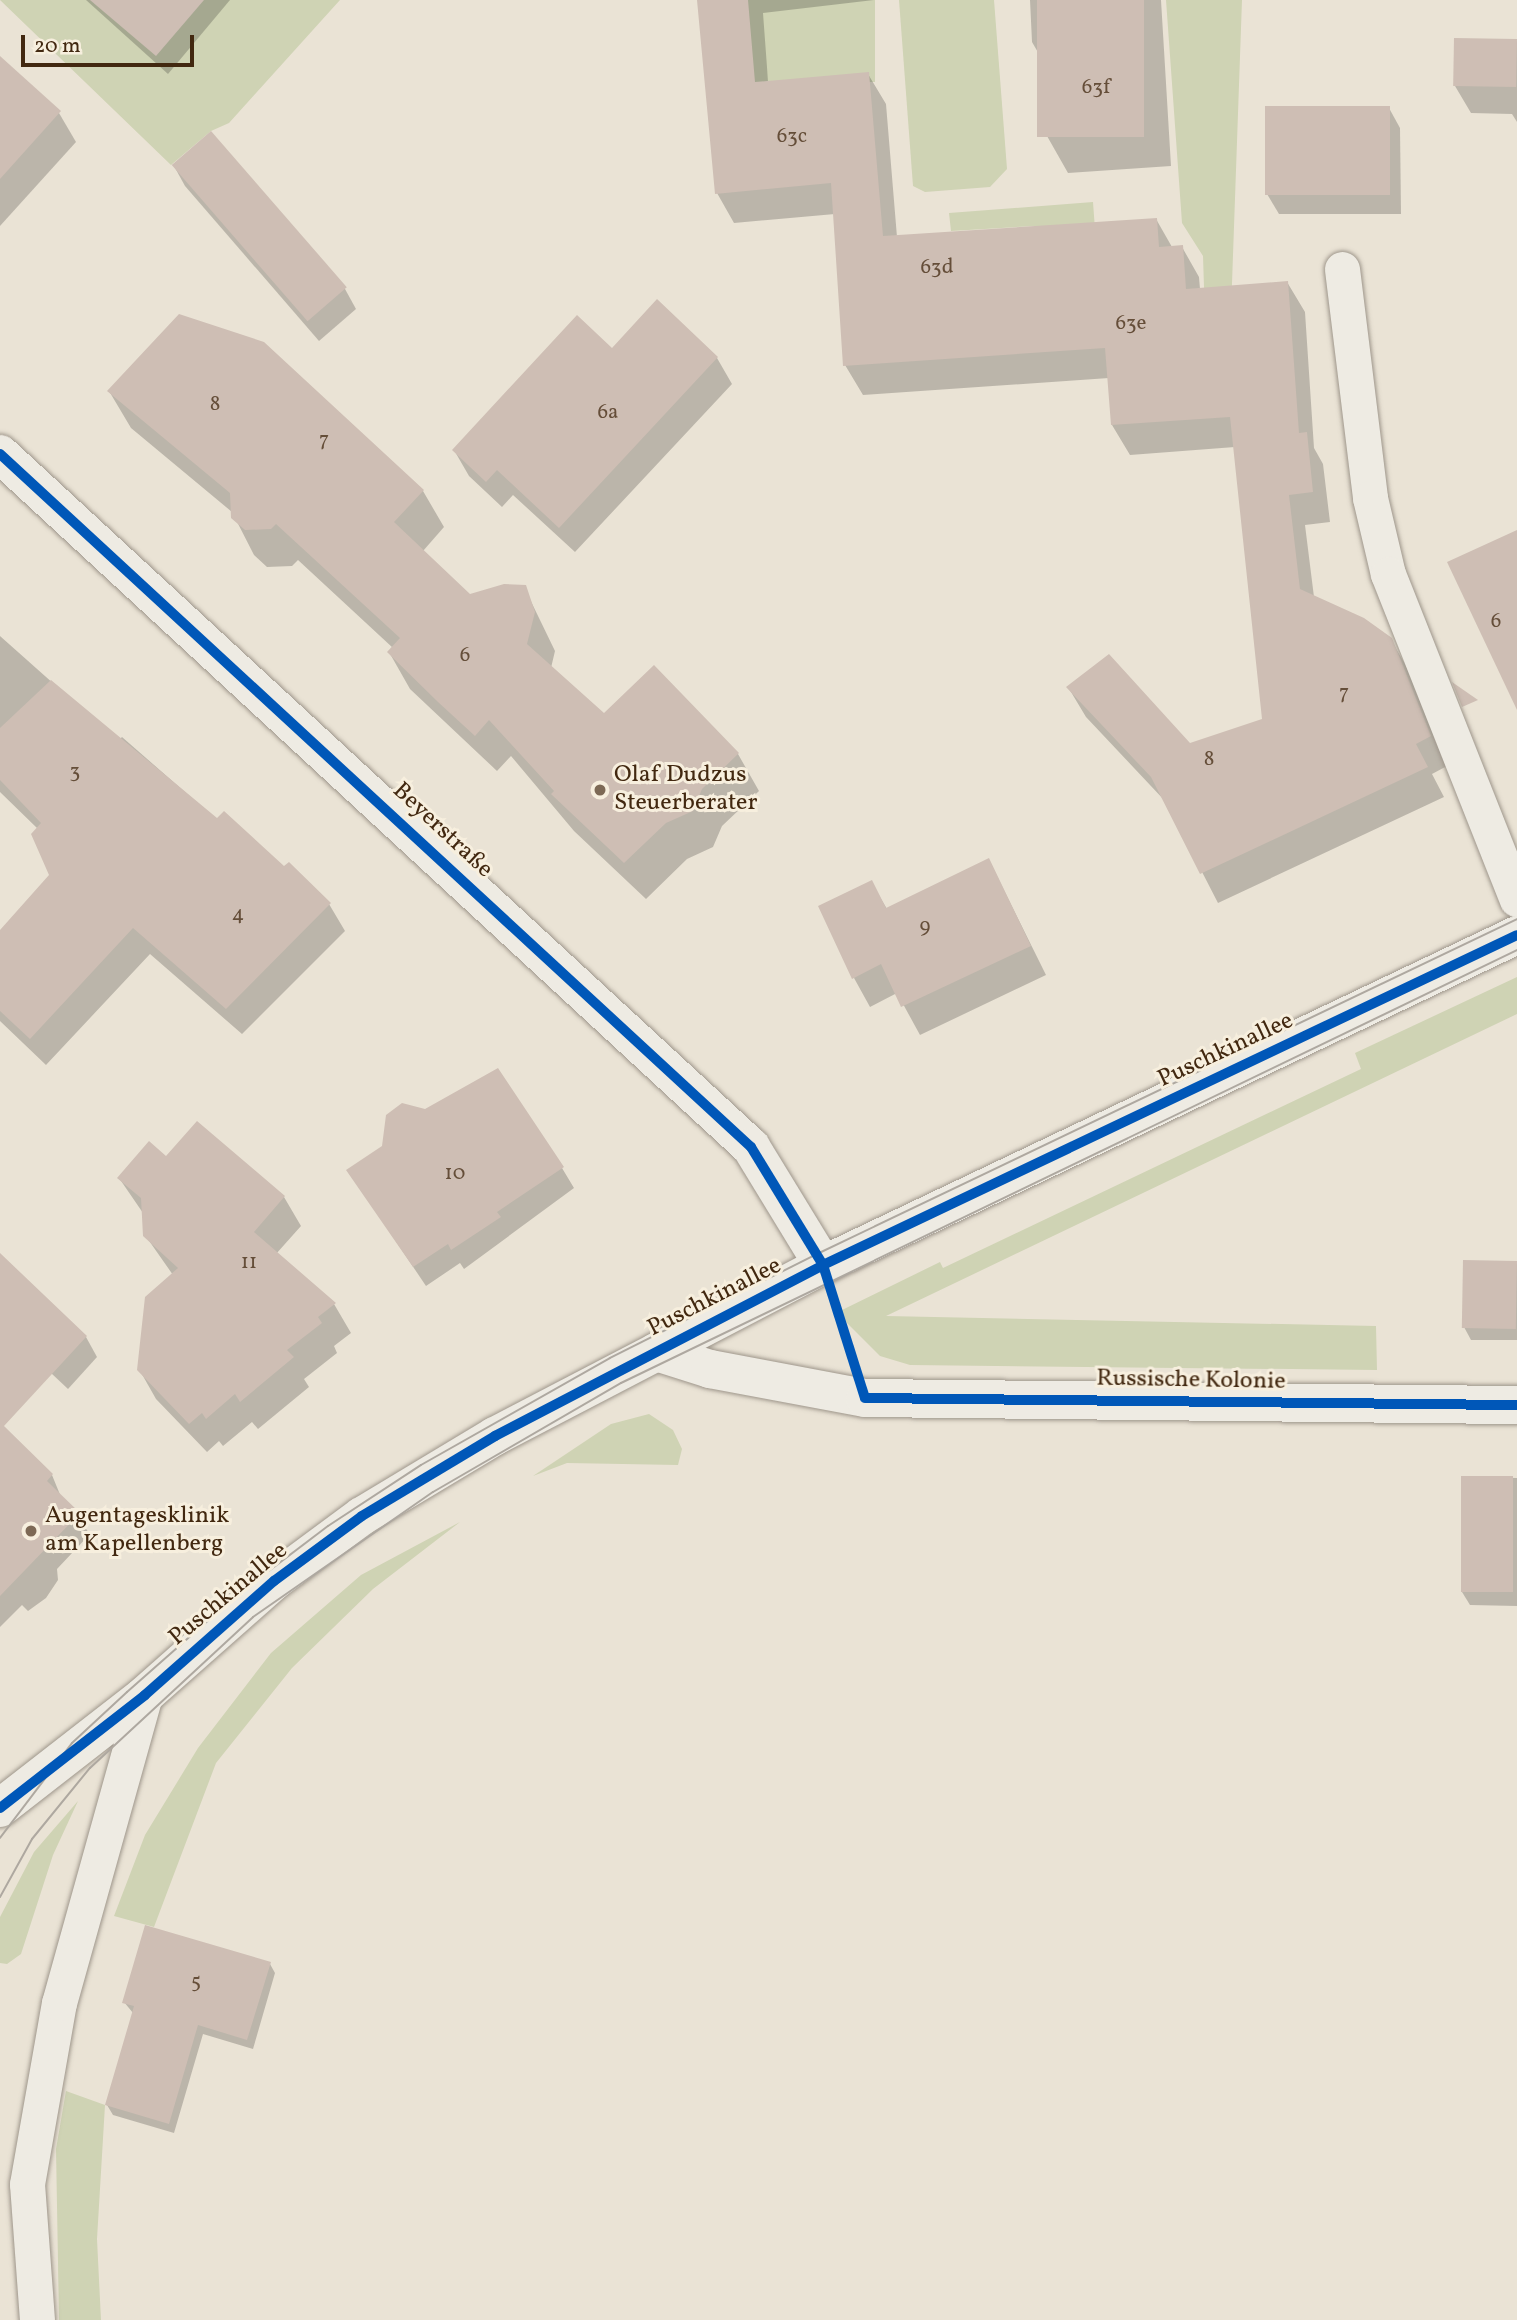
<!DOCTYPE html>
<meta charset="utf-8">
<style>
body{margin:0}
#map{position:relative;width:1517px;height:2320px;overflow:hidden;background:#eae3d5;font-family:Vollkorn,serif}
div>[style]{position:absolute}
.green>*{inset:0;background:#cfd3b4;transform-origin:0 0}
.shadow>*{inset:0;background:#0003}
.building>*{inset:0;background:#cebeb4;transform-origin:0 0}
.roads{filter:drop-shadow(0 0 2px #9e968b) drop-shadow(0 0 2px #9e968b)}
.lane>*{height:35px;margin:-17.5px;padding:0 17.5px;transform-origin:17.5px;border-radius:17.5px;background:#eeebe3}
.street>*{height:38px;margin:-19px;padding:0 19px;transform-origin:19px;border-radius:19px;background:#eeebe3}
.tram>*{height:2px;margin:-1px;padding:0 1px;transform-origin:1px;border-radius:1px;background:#aea8a0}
.cycleway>*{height:10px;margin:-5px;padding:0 5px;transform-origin:5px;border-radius:5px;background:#0057b8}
.dots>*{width:19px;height:19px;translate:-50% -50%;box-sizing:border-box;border:4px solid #f7efde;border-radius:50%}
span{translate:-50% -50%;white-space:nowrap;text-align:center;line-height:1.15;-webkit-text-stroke:6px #f7efde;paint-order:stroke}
.number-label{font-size:21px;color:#654e39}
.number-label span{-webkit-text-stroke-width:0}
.poi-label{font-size:24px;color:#422810}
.left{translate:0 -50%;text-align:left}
.street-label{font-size:24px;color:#422810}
.scale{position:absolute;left:21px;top:35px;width:173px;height:32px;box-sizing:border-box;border:4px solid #422810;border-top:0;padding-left:9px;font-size:21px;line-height:24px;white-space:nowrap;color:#422810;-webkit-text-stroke:5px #f7efde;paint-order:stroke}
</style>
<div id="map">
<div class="green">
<i style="clip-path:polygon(0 0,340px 0,229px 123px,211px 131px,171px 165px)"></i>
<i style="left:748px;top:0;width:127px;height:82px"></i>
<i style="clip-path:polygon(899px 0,994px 0,1007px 169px,990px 187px,925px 192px,913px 186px)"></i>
<i style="clip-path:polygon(1166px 0,1242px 0,1228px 397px,1208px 413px,1203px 256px,1182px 223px)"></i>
<i style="clip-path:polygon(1093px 202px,1100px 298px,1040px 302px,1034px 226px,951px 231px,949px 213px)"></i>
<i style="clip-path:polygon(1517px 977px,1517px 1014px,886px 1316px,1376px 1326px,1377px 1370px,910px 1365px,880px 1356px,842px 1318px,840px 1311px,940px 1262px,943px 1268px,1361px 1069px,1355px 1053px)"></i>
<i style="clip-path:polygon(649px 1414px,673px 1430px,682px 1449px,678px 1465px,567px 1463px,533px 1476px,611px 1424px)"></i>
<i style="clip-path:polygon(460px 1522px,373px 1589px,292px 1668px,216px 1763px,154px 1927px,114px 1916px,145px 1835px,198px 1748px,271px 1653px,361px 1575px)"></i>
<i style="clip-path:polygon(78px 1801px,53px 1855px,21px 1954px,7px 1964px,0 1963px,0 1917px,34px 1852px)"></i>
<i style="clip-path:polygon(66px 2091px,105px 2105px,97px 2239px,101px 2320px,59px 2320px,56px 2149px)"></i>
</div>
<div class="shadow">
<i style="clip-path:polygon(86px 0,230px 0,168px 74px)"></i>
<i style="clip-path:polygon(699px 0,874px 0,763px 13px,767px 67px,768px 82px,868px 74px,886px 104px,897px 237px,1156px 219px,1172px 247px,1182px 247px,1199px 277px,1200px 289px,1287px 282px,1305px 312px,1314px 448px,1323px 464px,1330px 522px,1305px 525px,1314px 597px,1391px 640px,1409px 671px,1447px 766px,1432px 774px,1444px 797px,1218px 903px,1166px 802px,1086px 717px,1068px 687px,1190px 745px,1264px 720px,1235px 447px,1130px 455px,1112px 425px,1109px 378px,863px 395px,845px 365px,835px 214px,734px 223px,717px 193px)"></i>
<i style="clip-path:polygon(1030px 0,1161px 0,1171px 166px,1068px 173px,1047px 136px,1043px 61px,1032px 42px)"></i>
<i style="clip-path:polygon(1517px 41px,1517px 122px,1512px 114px,1471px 113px,1455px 86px)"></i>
<i style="clip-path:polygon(0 58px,59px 113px,76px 142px,0 226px)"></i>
<i style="clip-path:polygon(1389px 108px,1400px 128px,1401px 214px,1279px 214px,1267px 194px)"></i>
<i style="clip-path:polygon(174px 166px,345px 289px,356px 309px,319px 341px,185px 186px)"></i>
<i style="clip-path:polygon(657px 302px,717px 358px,732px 384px,575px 552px,513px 495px,502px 507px,469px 476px,454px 450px,612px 350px)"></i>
<i style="clip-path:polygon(109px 391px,423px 491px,444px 527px,423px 551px,470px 596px,524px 587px,555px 651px,551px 668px,604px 716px,654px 667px,738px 754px,759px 791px,722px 826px,713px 847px,687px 859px,646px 899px,574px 831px,511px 756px,497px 771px,410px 689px,389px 652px,393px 648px,298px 560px,292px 566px,267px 567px,254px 555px,232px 512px,131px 428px)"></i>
<i style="clip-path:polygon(0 636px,118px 741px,122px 737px,217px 820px,329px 904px,345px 931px,242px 1034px,150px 954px,46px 1065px,0 1021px,0 933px,51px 876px,38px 829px,0 792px)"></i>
<i style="clip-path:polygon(989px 860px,1046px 975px,920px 1035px,897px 993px,870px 1007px,854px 978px,871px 882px,887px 909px)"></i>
<i style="clip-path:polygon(166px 1159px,284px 1197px,301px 1226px,276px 1254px,334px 1304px,351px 1333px,334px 1346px,337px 1353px,304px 1379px,309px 1387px,258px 1429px,252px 1422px,223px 1446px,219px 1441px,207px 1452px,156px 1399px,139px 1369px,173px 1275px,145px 1235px,143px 1213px,119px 1178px)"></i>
<i style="clip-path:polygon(562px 1168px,574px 1188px,464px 1269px,460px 1263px,426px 1286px,348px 1170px)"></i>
<i style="clip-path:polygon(0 1256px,86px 1337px,97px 1357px,68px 1389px,0 1325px)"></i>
<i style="clip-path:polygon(1517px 1263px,1517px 1340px,1471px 1340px,1464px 1327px)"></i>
<i style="clip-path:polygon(0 1425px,52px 1475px,61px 1497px,90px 1534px,57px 1569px,58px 1580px,46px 1598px,28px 1611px,22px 1605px,0 1627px)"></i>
<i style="clip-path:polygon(1463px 1477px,1517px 1478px,1517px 1606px,1470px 1605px,1462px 1592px)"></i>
<i style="clip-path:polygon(270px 1964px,275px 1973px,253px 2049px,203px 2034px,174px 2133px,113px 2115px,107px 2105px,133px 2013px,124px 2002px)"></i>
</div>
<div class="building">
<i style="clip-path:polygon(90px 0,204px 0,156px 56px)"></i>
<i style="clip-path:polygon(697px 0,748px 0,755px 82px,869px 72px,883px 236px,1157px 218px,1159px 247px,1183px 245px,1186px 289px,1288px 281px,1299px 433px,1307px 432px,1313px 492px,1289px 495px,1300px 589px,1364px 618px,1392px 638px,1431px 736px,1416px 744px,1428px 767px,1200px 874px,1151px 777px,1066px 687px,1109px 654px,1190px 743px,1262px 719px,1230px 417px,1111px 425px,1105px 348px,843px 366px,831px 183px,715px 194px)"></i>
<i style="left:1037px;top:0;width:107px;height:137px"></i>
<i style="left:1454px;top:38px;width:63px;height:48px;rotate:1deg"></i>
<i style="clip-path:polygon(0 56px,61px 111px,0 179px)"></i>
<i style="left:1265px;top:106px;width:125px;height:89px"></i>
<i style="left:211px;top:131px;width:207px;height:52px;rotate:49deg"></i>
<i style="clip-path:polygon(657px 299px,718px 357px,559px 528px,497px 470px,486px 482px,452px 450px,577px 315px,612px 348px)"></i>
<i style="clip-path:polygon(179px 314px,264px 342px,424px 490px,394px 522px,470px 594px,504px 584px,526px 585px,535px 612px,527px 644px,604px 713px,654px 665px,739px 753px,702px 789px,693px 811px,666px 823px,624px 863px,551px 794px,554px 791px,489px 720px,475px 736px,438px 702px,387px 652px,400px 638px,276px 524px,271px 529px,245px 530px,231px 518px,230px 493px,107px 391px)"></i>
<i style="clip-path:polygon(1517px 530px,1517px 710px,1447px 562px)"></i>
<i style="clip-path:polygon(51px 680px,217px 818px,224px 811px,284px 866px,289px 862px,331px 903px,226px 1009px,133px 928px,30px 1039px,0 1011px,0 930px,49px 875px,31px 834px,41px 823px,0 780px,0 728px)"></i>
<i style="clip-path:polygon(1452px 682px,1478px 700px,1462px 707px)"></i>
<i style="clip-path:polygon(989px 858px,1031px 946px,901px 1007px,881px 964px,852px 979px,818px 906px,872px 880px,886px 908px)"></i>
<i style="clip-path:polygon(498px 1068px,564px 1167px,497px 1212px,501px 1217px,451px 1250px,448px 1244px,413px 1267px,346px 1170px,382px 1146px,386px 1115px,402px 1103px,425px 1109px)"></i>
<i style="clip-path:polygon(197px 1121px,285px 1196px,254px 1232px,336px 1303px,318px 1317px,322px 1323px,287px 1350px,294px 1357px,240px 1402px,235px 1394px,206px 1419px,202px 1413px,189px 1424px,137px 1370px,145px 1297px,178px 1268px,143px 1236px,141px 1198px,117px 1178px,149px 1141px,166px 1156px)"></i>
<i style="clip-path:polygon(0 1253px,87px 1336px,4px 1426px,53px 1474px,47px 1481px,80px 1513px,0 1596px)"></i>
<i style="left:1463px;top:1260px;width:54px;height:68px;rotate:1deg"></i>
<i style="left:1461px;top:1476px;width:52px;height:116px"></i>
<i style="clip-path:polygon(145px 1925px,271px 1962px,247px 2040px,198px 2025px,169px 2124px,105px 2105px,134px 2006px,122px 2003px)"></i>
</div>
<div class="roads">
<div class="lane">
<i style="left:1342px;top:269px;width:231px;rotate:83deg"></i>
<i style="left:1370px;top:498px;width:78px;rotate:76.7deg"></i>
<i style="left:1388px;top:574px;width:350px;rotate:68.4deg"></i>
<i style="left:37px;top:2320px;width:136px;rotate:-94.2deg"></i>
<i style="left:27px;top:2184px;width:184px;rotate:-80deg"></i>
<i style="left:59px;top:2003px;width:320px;rotate:-74.4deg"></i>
</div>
<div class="street">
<i style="left:0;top:454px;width:1022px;rotate:42.7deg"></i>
<i style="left:751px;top:1147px;width:138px;rotate:58.6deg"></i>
<i style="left:656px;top:1352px;width:57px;rotate:17.5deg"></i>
<i style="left:710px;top:1369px;width:158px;rotate:10.6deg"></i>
<i style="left:865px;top:1398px;width:652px;rotate:0.62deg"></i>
<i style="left:0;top:1808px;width:184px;rotate:-37.9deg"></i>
<i style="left:145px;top:1695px;width:172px;rotate:-41.5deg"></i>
<i style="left:274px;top:1581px;width:109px;rotate:-36.5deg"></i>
<i style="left:362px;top:1516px;width:155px;rotate:-31deg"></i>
<i style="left:495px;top:1436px;width:370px;rotate:-27.5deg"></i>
<i style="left:823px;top:1265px;width:768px;rotate:-25.43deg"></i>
</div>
</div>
<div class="tram">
<i style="left:0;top:1838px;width:119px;rotate:-52.8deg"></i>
<i style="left:72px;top:1743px;width:75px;rotate:-42.8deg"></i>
<i style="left:127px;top:1692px;width:147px;rotate:-41.4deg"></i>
<i style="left:237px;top:1595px;width:114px;rotate:-37.2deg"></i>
<i style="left:328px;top:1526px;width:111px;rotate:-33.3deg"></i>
<i style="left:421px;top:1465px;width:217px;rotate:-29.5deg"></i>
<i style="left:610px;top:1358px;width:232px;rotate:-26.7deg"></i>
<i style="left:817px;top:1254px;width:776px;rotate:-25.57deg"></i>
<i style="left:0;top:1897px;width:66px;rotate:-61.1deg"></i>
<i style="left:32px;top:1839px;width:92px;rotate:-50.8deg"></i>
<i style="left:90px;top:1768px;width:222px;rotate:-42.8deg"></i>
<i style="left:253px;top:1617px;width:219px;rotate:-34.8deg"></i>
<i style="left:433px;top:1492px;width:217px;rotate:-30.1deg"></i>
<i style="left:621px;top:1383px;width:995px;rotate:-25.79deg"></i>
</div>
<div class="cycleway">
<i style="left:0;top:454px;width:1022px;rotate:42.7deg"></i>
<i style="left:751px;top:1147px;width:138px;rotate:58.6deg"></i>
<i style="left:823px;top:1265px;width:139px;rotate:72.5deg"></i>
<i style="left:865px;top:1398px;width:652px;rotate:0.62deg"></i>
<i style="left:0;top:1808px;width:184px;rotate:-37.9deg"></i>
<i style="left:145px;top:1695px;width:172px;rotate:-41.5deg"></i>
<i style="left:274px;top:1581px;width:109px;rotate:-36.5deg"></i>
<i style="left:362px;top:1516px;width:155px;rotate:-31deg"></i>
<i style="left:495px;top:1436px;width:370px;rotate:-27.5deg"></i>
<i style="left:823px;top:1265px;width:768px;rotate:-25.43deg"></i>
</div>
<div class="dots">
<i style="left:600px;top:790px;background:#7d6955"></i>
<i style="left:31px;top:1531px;background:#7d6955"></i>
</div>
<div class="number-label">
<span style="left:1096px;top:88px">63f</span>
<span style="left:792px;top:137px">63c</span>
<span style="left:937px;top:268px">63d</span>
<span style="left:1131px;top:324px">63e</span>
<span style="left:215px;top:405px">8</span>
<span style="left:608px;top:413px">6a</span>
<span style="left:324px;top:441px">7</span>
<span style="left:1496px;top:622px">6</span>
<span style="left:465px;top:656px">6</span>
<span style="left:1344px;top:694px">7</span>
<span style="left:1209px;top:760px">8</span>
<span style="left:75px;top:772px">3</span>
<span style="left:238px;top:915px">4</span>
<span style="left:925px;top:927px">9</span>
<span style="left:455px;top:1174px">10</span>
<span style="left:249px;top:1263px">11</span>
<span style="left:196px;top:1982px">5</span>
</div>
<div class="poi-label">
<span class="left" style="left:614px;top:790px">Olaf Dudzus<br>Steuerberater</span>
<span class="left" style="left:45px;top:1531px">Augentagesklinik<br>am Kapellenberg</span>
</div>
<div class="street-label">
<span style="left:442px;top:831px;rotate:43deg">Beyerstraße</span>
<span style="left:1226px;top:1051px;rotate:-25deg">Puschkinallee</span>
<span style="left:715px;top:1298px;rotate:-27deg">Puschkinallee</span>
<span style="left:1191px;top:1381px;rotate:1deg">Russische Kolonie</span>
<span style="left:229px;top:1595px;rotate:-40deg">Puschkinallee</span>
</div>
<div class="scale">20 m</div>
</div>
